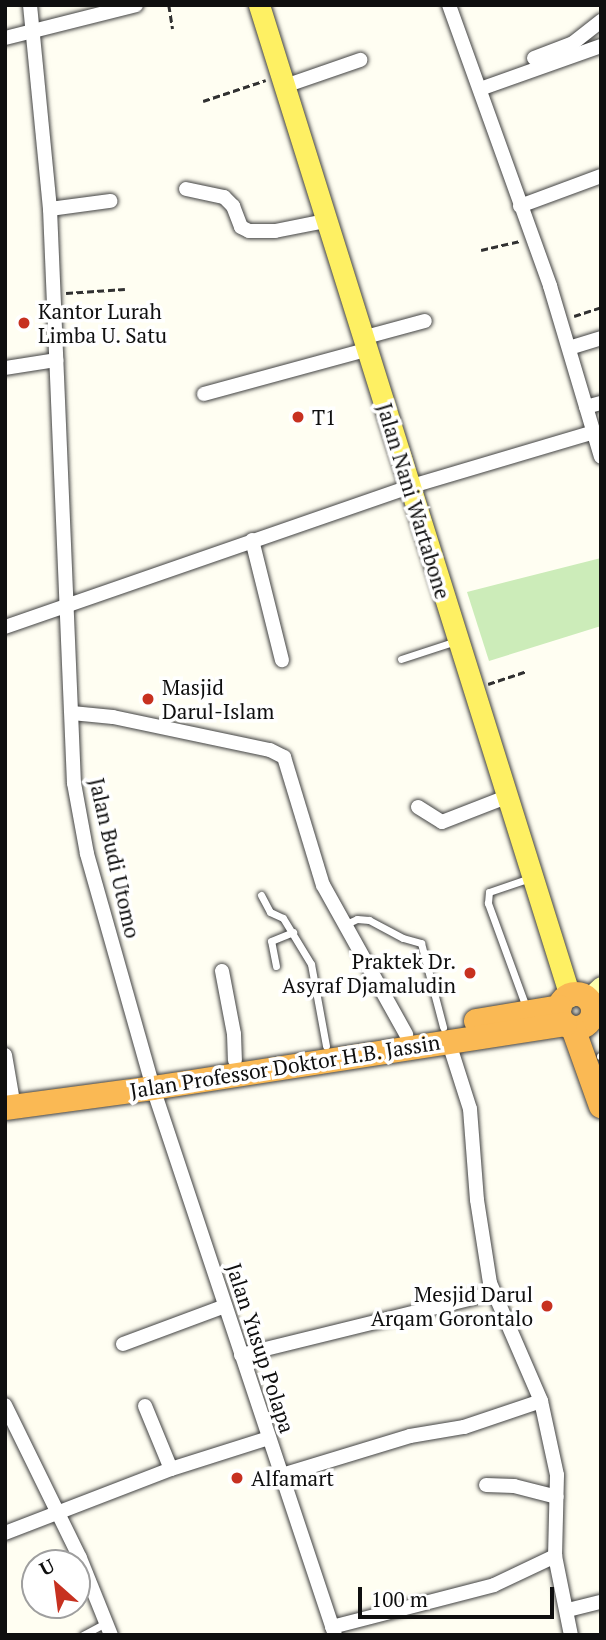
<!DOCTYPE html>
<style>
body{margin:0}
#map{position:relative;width:606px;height:1640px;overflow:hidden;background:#fffef2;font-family:"PT Serif",serif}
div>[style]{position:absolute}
.green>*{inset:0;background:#ccecb9}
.path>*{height:2.5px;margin-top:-1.25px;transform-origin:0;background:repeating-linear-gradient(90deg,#313131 0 7px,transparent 0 10.5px)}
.roads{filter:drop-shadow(0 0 2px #424242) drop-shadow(0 0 2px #424242)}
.lane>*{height:7px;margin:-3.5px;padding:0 3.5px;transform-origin:3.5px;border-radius:3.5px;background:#fff}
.street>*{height:14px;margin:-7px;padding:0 7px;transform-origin:7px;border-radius:7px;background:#fff}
.secondary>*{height:19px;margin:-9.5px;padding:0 9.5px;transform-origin:9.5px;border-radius:9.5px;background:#fcffad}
.primary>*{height:21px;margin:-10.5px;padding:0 10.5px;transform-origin:10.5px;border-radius:10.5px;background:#fef063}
.highway>*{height:24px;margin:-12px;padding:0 12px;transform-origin:12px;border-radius:12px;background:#fab954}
.highway>.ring{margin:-12px;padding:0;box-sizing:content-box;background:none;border:24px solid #fab954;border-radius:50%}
.dots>*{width:19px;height:19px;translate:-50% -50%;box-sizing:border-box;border:4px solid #fff;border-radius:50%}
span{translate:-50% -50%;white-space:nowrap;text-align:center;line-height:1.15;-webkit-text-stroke:7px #fff;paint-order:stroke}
.poi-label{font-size:21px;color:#0f0f0f}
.left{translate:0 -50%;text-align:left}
.right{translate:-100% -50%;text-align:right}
.street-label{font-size:21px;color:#0f0f0f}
.frame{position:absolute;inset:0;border:7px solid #0f0f0f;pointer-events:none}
.north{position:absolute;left:21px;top:1549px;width:70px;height:70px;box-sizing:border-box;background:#fff;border:2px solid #9f9f9f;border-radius:50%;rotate:332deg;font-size:19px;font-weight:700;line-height:28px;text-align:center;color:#0f0f0f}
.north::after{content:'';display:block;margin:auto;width:24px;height:32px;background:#c73120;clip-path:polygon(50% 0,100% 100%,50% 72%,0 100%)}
.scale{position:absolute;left:358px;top:1587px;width:196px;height:32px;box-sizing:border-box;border:4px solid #0f0f0f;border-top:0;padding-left:9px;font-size:21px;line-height:24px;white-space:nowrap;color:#0f0f0f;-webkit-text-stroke:5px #fff;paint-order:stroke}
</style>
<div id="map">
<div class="green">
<i style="clip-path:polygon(601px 558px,601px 626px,489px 661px,467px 592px)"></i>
</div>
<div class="path">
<i style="left:169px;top:5px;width:24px;rotate:81deg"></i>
<i style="left:203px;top:101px;width:66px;rotate:-18.4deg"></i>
<i style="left:481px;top:250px;width:39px;rotate:-13deg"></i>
<i style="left:66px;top:293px;width:59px;rotate:-3.9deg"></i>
<i style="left:574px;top:316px;width:28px;rotate:-18deg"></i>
<i style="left:488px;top:684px;width:41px;rotate:-18.4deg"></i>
</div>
<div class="roads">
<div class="lane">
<i style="left:401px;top:659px;width:58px;rotate:-18.1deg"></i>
<i style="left:261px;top:895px;width:19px;rotate:62deg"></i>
<i style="left:270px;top:912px;width:14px;rotate:25deg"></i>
<i style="left:283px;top:918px;width:54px;rotate:58.7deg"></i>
<i style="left:311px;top:964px;width:83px;rotate:79.6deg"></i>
<i style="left:344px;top:925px;width:14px;rotate:-25deg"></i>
<i style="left:357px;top:919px;width:12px;rotate:5deg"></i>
<i style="left:369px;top:920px;width:38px;rotate:28deg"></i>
<i style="left:403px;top:938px;width:19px;rotate:16deg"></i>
<i style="left:421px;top:943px;width:87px;rotate:75.3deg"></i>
<i style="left:276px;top:966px;width:25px;rotate:-101deg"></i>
<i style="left:271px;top:941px;width:24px;rotate:-22deg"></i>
<i style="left:526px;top:1007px;width:111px;rotate:-110.1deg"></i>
<i style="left:488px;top:903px;width:11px;rotate:-85deg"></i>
<i style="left:489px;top:892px;width:43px;rotate:-18.9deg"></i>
<i style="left:600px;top:1056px;width:1px"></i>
<i style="left:83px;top:1635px;width:26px;rotate:-28deg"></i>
</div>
<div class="street">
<i style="left:30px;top:5px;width:205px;rotate:84.4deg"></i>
<i style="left:50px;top:209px;width:575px;rotate:87.61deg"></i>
<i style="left:74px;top:783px;width:72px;rotate:79.6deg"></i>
<i style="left:87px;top:854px;width:243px;rotate:74.2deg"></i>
<i style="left:153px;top:1088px;width:576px;rotate:71.6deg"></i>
<i style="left:449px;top:5px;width:299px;rotate:70.2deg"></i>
<i style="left:550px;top:286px;width:178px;rotate:73.4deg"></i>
<i style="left:5px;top:38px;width:135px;rotate:-14.1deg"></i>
<i style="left:534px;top:58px;width:42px;rotate:-21deg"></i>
<i style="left:573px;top:43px;width:36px;rotate:-38deg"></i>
<i style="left:282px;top:87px;width:83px;rotate:-19.1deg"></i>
<i style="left:480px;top:89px;width:128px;rotate:-19.6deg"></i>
<i style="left:186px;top:189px;width:39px;rotate:12deg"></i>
<i style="left:224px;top:197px;width:13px;rotate:45deg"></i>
<i style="left:233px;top:206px;width:22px;rotate:69deg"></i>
<i style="left:241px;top:227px;width:9px;rotate:27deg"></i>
<i style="left:249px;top:231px;width:26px"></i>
<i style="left:275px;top:231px;width:52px;rotate:-11.1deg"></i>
<i style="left:520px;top:206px;width:86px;rotate:-20.3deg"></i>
<i style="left:50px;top:209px;width:61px;rotate:-7.6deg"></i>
<i style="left:362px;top:338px;width:65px;rotate:-15.1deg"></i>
<i style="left:569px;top:348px;width:34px;rotate:-17deg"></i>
<i style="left:5px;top:368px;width:52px;rotate:-8.9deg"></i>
<i style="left:204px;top:394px;width:168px;rotate:-15.2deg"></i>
<i style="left:586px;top:407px;width:16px;rotate:-15deg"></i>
<i style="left:252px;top:540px;width:124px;rotate:76deg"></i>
<i style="left:5px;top:627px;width:431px;rotate:-19.1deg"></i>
<i style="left:412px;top:486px;width:190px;rotate:-16.5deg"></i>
<i style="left:72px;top:713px;width:41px;rotate:5.6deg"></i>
<i style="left:113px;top:717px;width:160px;rotate:11.9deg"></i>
<i style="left:270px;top:750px;width:16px;rotate:27deg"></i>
<i style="left:284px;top:757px;width:134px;rotate:73.1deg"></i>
<i style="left:323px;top:885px;width:171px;rotate:60.9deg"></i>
<i style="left:418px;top:807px;width:28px;rotate:32deg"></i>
<i style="left:442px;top:822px;width:69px;rotate:-21.3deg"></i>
<i style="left:222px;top:971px;width:64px;rotate:79.2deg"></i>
<i style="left:234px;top:1034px;width:26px;rotate:88deg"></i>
<i style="left:448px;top:1040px;width:72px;rotate:72.3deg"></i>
<i style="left:470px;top:1109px;width:91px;rotate:85.6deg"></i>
<i style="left:477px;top:1200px;width:84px;rotate:81.1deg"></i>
<i style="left:490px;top:1283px;width:129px;rotate:66.6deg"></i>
<i style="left:541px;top:1401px;width:76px;rotate:77.8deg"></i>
<i style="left:557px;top:1475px;width:81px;rotate:91.4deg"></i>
<i style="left:555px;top:1556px;width:81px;rotate:78.6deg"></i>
<i style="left:5px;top:1055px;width:53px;rotate:80.2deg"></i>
<i style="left:123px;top:1344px;width:109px;rotate:-20.4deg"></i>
<i style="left:241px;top:1355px;width:260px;rotate:-13.8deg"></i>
<i style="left:5px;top:1405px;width:170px;rotate:63.9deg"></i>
<i style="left:80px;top:1558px;width:83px;rotate:68.1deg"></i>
<i style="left:145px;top:1406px;width:68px;rotate:67.6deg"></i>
<i style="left:282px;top:1475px;width:134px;rotate:-16.9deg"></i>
<i style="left:410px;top:1436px;width:55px;rotate:-9.5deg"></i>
<i style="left:464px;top:1427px;width:81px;rotate:-18.7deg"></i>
<i style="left:486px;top:1485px;width:28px;rotate:2deg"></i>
<i style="left:514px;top:1486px;width:44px;rotate:14.3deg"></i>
<i style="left:5px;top:1533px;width:178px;rotate:-21.1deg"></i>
<i style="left:171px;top:1469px;width:103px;rotate:-17.6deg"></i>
<i style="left:568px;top:1610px;width:34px;rotate:-14deg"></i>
<i style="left:332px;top:1627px;width:167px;rotate:-14.5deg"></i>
<i style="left:494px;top:1585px;width:68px;rotate:-25.4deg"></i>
</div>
<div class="secondary">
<i style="left:587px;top:999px;width:19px;rotate:-43deg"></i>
</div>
<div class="primary">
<i style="left:259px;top:5px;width:1039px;rotate:72.58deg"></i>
</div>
<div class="highway">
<i class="ring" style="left:559px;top:994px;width:10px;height:10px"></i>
<i style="left:476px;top:1021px;width:85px;rotate:-9.5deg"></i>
<i style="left:573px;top:1028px;width:83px;rotate:70.3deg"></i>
<i style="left:5px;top:1108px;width:149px;rotate:-7.7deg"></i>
<i style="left:153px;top:1088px;width:417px;rotate:-8.8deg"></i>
</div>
</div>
<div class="dots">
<i style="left:24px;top:323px;background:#c73120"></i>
<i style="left:298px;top:417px;background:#c73120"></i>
<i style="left:148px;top:699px;background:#c73120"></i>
<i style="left:470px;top:973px;background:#c73120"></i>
<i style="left:547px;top:1306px;background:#c73120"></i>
<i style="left:237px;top:1478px;background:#c73120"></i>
</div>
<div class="poi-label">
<span class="left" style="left:38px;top:323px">Kantor Lurah<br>Limba U. Satu</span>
<span class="left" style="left:312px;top:417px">T1</span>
<span class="left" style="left:162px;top:699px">Masjid<br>Darul-Islam</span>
<span class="right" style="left:456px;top:973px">Praktek Dr.<br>Asyraf Djamaludin</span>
<span class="right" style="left:533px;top:1306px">Mesjid Darul<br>Arqam Gorontalo</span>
<span class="left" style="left:251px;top:1478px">Alfamart</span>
</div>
<div class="street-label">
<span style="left:414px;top:501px;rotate:73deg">Jalan Nani Wartabone</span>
<span style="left:115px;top:858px;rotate:77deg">Jalan Budi Utomo</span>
<span style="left:285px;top:1066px;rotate:-9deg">Jalan Professor Doktor H.B. Jassin</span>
<span style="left:261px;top:1348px;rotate:72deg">Jalan Yusup Polapa</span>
</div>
<div class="frame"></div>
<div class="north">U</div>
<div class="scale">100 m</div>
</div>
